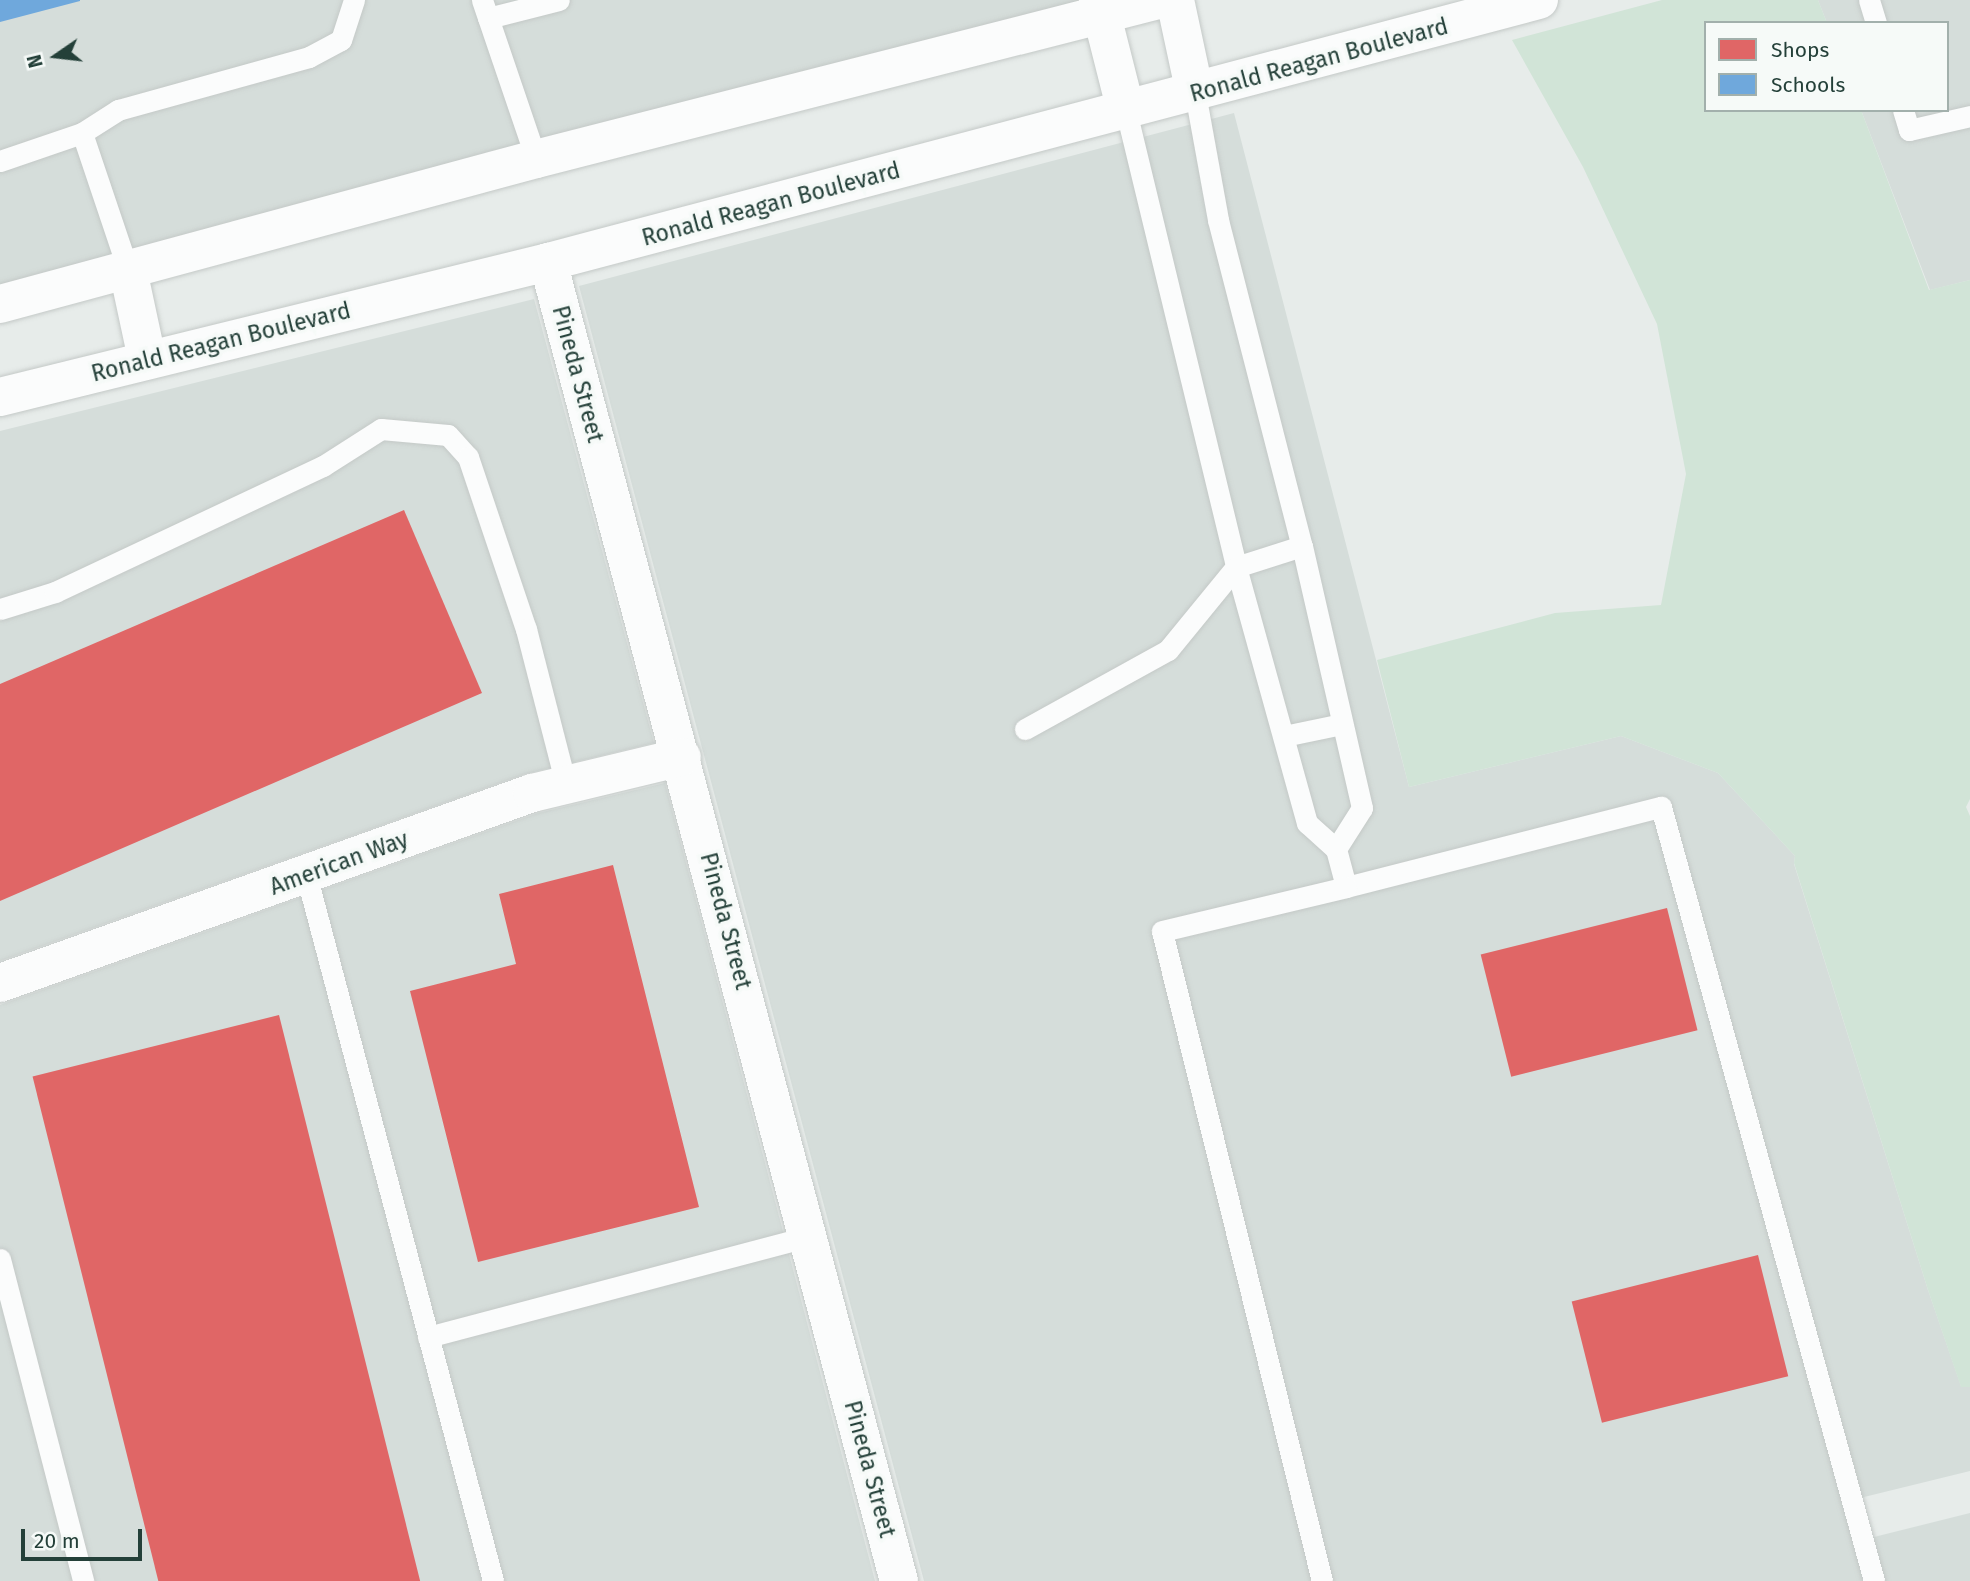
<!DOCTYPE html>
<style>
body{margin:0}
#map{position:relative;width:1970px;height:1581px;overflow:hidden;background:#e7ecea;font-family:"Fira Sans",sans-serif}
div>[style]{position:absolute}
.built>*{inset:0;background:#d5ddda}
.green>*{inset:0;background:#d1e4d7}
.shops>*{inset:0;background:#e06666;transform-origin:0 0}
.schools>*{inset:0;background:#6fa8dc}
.roads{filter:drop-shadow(0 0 2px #c4c9c7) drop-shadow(0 0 2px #c4c9c7)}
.lane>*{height:21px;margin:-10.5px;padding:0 10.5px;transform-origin:10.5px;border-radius:10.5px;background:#fbfcfc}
.street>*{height:38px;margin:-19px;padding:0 19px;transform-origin:19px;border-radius:19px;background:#fbfcfc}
.secondary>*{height:38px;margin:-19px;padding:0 19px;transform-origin:19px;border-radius:19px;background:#fbfcfc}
span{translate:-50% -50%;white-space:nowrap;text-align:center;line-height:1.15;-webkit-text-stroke:7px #f6faf8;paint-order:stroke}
.street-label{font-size:23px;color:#244039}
.legend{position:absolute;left:1704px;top:21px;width:245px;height:91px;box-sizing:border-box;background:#f6faf8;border:2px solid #a2b0ac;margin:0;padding:9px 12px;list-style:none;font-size:21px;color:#244039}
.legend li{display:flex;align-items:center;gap:14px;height:35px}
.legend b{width:35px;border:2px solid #a2b0ac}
.north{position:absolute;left:21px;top:21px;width:70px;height:70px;-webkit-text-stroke:5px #f6faf8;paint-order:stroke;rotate:256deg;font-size:19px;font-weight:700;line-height:28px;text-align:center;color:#244039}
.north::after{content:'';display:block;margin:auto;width:24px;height:32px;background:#244039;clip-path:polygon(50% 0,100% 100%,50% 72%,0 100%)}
.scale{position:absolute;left:21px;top:1529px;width:121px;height:32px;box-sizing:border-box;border:4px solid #244039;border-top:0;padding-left:9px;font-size:21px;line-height:24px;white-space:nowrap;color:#244039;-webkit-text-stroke:5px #f6faf8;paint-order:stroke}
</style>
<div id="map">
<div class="built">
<i style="clip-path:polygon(0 0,1098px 0,0 304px)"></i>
<i style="clip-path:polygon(1818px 0,1970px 0,1970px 280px,1930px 290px,1861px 110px,1947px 110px,1947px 23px,1827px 23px)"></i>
<i style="clip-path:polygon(1234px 113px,1409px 787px,1621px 736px,1718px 773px,1795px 856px,1794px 864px,1928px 1290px,1961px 1386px,1970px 1387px,1970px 1471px,1860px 1498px,1870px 1538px,1970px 1513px,1970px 1581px,924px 1581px,579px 286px)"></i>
<i style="clip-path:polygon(534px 299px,654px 743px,525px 774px,0 961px,0 431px)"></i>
<i style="clip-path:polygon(665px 783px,875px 1581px,0 1581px,0 1005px,538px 813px)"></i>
</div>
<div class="green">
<i style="clip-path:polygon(1662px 0,1818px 0,1827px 23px,1706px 23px,1706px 110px,1861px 110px,1929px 290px,1970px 280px,1970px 799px,1966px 807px,1970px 816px,1970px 1387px,1961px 1387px,1928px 1290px,1794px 863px,1795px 856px,1718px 773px,1621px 736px,1409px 787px,1377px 660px,1555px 613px,1661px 605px,1686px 474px,1657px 324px,1583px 167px,1512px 40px)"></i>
</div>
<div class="shops">
<i style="clip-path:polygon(404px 510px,482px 693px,0 901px,0 684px)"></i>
<i style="clip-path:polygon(613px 865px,699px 1207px,478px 1262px,410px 991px,516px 964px,499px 894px)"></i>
<i style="left:1667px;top:908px;width:126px;height:192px;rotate:76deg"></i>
<i style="left:279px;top:1015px;width:584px;height:254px;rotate:76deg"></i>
<i style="left:1758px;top:1255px;width:125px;height:192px;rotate:76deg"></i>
</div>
<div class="schools">
<i style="clip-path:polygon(0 0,80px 0,80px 1px,0 22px)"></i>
</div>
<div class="roads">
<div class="lane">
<i style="left:482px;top:0;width:168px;rotate:71.2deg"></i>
<i style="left:1869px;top:0;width:24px;rotate:73deg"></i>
<i style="left:488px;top:18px;width:73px;rotate:-14.2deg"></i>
<i style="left:1195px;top:93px;width:129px;rotate:79.7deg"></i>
<i style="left:1218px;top:220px;width:337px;rotate:75.6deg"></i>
<i style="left:1302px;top:546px;width:269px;rotate:77.1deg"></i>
<i style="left:1362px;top:808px;width:49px;rotate:122.4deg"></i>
<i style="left:1903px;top:110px;width:21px;rotate:73deg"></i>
<i style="left:1909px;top:130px;width:63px;rotate:-12.9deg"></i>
<i style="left:1126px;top:111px;width:469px;rotate:76.4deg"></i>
<i style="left:1236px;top:567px;width:266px;rotate:74.5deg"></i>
<i style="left:1307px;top:823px;width:39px;rotate:42deg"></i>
<i style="left:1336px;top:849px;width:39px;rotate:75deg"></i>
<i style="left:1346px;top:887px;width:325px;rotate:-14.3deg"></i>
<i style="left:1661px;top:807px;width:803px;rotate:74.61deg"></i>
<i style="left:82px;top:133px;width:145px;rotate:71.4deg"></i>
<i style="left:0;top:161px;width:87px;rotate:-18.9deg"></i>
<i style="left:82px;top:133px;width:43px;rotate:-32.6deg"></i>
<i style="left:118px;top:110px;width:198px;rotate:-15.5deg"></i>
<i style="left:309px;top:57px;width:36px;rotate:-28deg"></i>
<i style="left:341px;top:40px;width:42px;rotate:-72deg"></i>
<i style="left:0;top:609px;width:58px;rotate:-17.2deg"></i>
<i style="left:55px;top:592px;width:296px;rotate:-25.2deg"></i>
<i style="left:323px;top:466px;width:69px;rotate:-32.5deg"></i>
<i style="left:381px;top:429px;width:67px;rotate:5.1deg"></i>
<i style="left:448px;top:435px;width:30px;rotate:48deg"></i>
<i style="left:468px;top:457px;width:182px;rotate:71.4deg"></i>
<i style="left:526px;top:629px;width:161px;rotate:75.6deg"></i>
<i style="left:1025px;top:729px;width:163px;rotate:-28.9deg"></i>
<i style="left:1168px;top:650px;width:107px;rotate:-50.7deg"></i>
<i style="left:1236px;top:567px;width:69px;rotate:-17.7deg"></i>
<i style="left:1284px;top:736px;width:59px;rotate:-11.7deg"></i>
<i style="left:306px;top:874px;width:731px;rotate:75.18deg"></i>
<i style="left:0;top:1259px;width:333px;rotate:75.5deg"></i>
<i style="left:428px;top:1337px;width:395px;rotate:-14.8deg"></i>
<i style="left:1322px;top:1581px;width:669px;rotate:-103.83deg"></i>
<i style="left:1162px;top:931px;width:189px;rotate:-13.4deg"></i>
</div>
<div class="street">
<i style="left:548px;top:262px;width:1365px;rotate:75.1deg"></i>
<i style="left:0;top:983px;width:565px;rotate:-19.65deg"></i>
<i style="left:532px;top:793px;width:154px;rotate:-13.5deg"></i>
</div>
<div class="secondary">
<i style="left:1098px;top:0;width:114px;rotate:75.8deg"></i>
<i style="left:1175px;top:0;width:95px;rotate:77.9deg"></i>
<i style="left:128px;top:270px;width:91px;rotate:77.9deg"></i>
<i style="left:0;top:304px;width:555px;rotate:-15.14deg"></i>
<i style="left:536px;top:159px;width:642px;rotate:-14.34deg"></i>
<i style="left:0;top:397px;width:564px;rotate:-13.84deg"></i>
<i style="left:548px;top:262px;width:1025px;rotate:-14.81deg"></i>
</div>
</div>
<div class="street-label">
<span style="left:1319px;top:60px;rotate:-15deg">Ronald Reagan Boulevard</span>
<span style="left:771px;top:204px;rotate:-15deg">Ronald Reagan Boulevard</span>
<span style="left:221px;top:342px;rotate:-14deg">Ronald Reagan Boulevard</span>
<span style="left:578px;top:374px;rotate:75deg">Pineda Street</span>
<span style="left:339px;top:863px;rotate:-20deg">American Way</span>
<span style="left:726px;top:921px;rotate:75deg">Pineda Street</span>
<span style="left:870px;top:1469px;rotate:75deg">Pineda Street</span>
</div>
<ul class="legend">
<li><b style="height:19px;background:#e06666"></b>Shops</li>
<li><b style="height:19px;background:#6fa8dc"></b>Schools</li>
</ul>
<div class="north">N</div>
<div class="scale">20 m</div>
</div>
